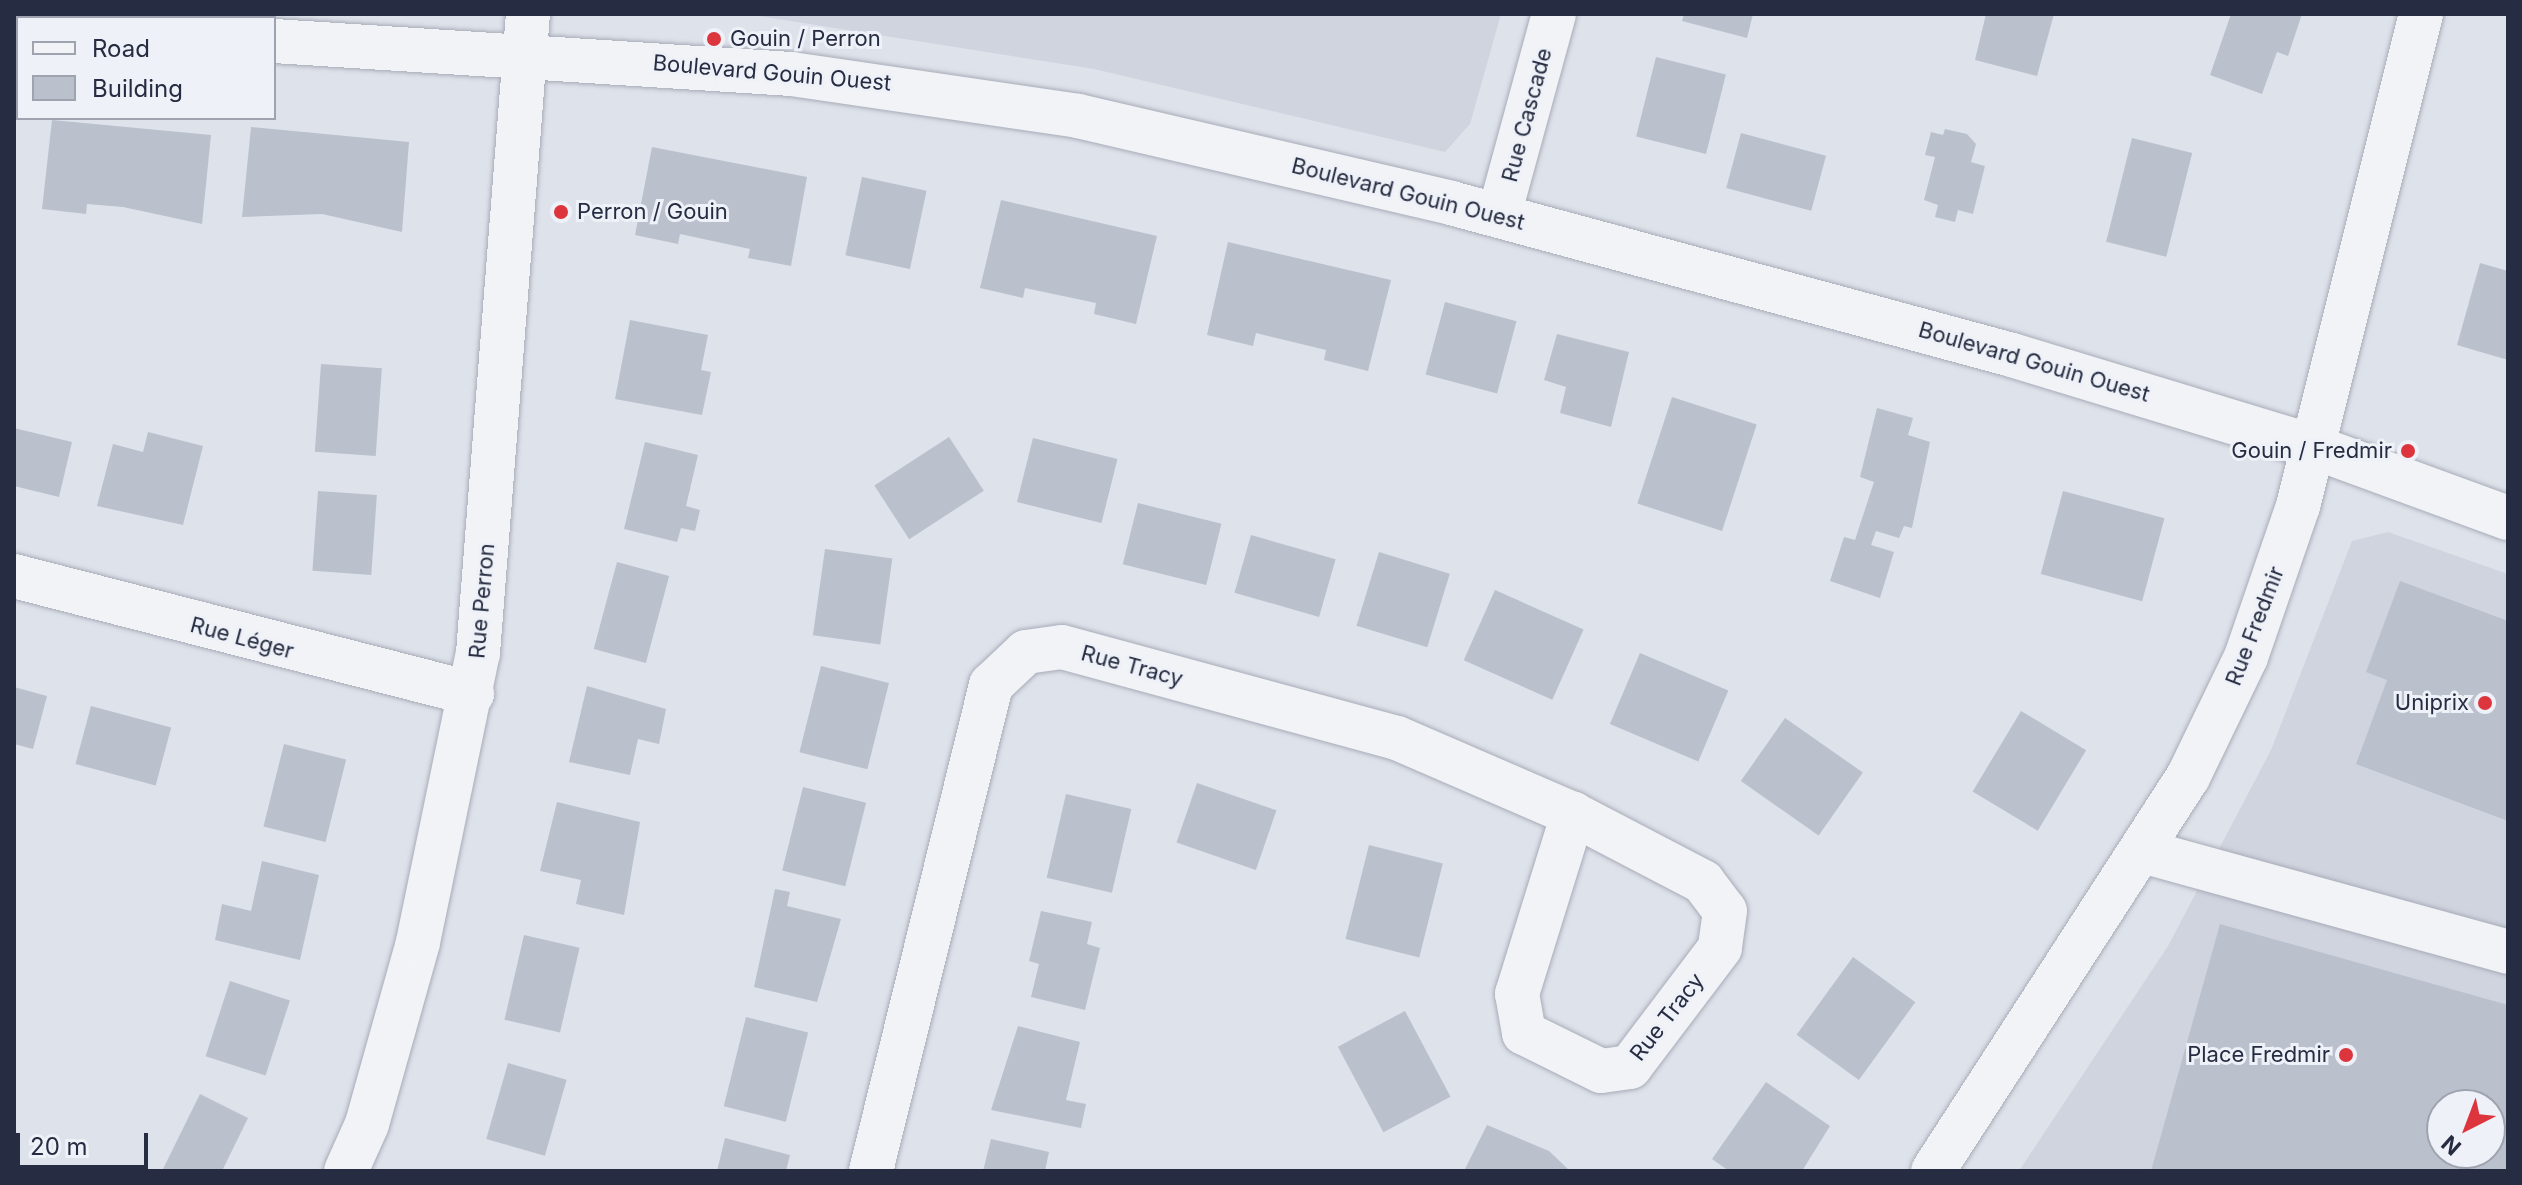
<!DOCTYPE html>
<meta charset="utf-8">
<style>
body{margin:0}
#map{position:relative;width:2522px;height:1185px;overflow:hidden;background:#dee2ea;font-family:Inter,sans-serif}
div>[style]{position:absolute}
.built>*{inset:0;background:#d0d4df}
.building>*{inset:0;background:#bbc0cd;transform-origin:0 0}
.roads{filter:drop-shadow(0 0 2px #a7acb8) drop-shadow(0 0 2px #a7acb8)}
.minor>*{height:44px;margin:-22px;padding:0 22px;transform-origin:22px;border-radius:22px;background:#f2f3f7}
.dots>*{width:22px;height:22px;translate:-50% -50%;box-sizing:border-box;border:4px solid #eef1f7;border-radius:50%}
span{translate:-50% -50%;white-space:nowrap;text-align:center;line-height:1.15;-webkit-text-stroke:6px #eef1f7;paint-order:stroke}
.poi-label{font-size:22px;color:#262d42}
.left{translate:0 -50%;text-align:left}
.right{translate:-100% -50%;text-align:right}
.street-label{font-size:22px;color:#262d42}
.frame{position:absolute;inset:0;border:16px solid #262d42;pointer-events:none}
.legend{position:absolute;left:16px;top:16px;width:260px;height:104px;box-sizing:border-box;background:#eef1f7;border:2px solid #9ea3af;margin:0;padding:10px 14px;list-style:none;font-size:24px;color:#262d42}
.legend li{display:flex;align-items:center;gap:16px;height:40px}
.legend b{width:40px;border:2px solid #9ea3af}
.north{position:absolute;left:2426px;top:1089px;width:80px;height:80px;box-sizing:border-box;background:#eef1f7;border:2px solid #9ea3af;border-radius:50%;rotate:222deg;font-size:22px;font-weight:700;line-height:32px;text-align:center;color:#262d42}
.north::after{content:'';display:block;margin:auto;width:28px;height:36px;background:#dc353d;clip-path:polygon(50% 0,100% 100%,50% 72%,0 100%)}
.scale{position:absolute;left:16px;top:1133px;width:132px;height:36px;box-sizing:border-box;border:4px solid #262d42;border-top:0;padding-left:10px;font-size:24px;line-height:28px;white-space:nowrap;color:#262d42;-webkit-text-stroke:6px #eef1f7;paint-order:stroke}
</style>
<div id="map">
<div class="built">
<i style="clip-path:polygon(747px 14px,1501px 14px,1470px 124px,1445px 152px,1094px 69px)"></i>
<i style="clip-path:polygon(evenodd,2388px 532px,2508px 574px,2508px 1171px,2019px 1171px,2168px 946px,2271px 750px,2352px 541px,2388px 532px,2442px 1105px,2490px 1105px,2490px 1153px,2442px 1153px,2442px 1105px)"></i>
</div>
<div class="building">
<i style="clip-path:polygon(1684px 14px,1753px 14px,1747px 38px,1682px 21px)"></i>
<i style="clip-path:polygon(1986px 14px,2054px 14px,2037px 76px,1975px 60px)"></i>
<i style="clip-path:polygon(2231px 14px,2302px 14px,2288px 56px,2277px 52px,2262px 94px,2210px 75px)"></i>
<i style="left:1656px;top:57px;width:72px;height:82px;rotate:14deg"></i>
<i style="clip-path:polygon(52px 120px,211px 135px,202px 224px,123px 207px,87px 204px,86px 214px,42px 209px)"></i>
<i style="clip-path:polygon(251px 127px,409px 142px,402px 232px,322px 214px,242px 217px)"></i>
<i style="clip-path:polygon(1945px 129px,1967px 134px,1976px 144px,1971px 162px,1985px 166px,1973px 214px,1958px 210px,1955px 222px,1935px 217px,1938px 205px,1924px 200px,1935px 157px,1925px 155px,1931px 132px,1943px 135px)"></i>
<i style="left:1741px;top:133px;width:88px;height:57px;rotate:15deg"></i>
<i style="left:2132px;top:138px;width:62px;height:107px;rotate:14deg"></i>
<i style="clip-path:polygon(652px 147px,807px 177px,791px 266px,748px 258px,750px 249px,680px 234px,678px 244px,635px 235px)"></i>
<i style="left:862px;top:177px;width:66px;height:80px;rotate:12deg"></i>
<i style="clip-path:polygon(1001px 200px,1157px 236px,1136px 324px,1094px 314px,1096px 303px,1025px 288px,1023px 298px,980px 288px)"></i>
<i style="clip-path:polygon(1228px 242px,1391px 280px,1368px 371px,1324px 360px,1326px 350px,1256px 333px,1253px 346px,1207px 335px)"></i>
<i style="clip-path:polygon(2480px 263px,2508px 271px,2508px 360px,2457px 345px)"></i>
<i style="left:1445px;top:302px;width:74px;height:75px;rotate:15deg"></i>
<i style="clip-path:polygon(630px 320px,708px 335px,701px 370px,711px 372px,702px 415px,615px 399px)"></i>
<i style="clip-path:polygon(1557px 334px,1629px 352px,1611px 427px,1560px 413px,1566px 387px,1544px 380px)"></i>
<i style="left:321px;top:364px;width:61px;height:88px;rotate:4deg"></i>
<i style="left:1672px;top:397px;width:89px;height:112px;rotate:18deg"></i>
<i style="clip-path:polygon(1877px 408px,1913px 418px,1908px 435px,1930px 442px,1912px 528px,1904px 526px,1899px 538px,1876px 531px,1871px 545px,1894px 552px,1880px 598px,1830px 581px,1844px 537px,1855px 540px,1874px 482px,1860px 477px)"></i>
<i style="clip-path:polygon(14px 428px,72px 442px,59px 497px,14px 486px)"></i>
<i style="clip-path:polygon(148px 432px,203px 446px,183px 525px,97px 506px,113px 444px,143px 452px)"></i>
<i style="left:949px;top:437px;width:64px;height:89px;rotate:57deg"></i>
<i style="left:1033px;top:438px;width:87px;height:66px;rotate:14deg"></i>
<i style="clip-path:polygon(645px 442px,698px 455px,686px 506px,700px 510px,695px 531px,681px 528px,677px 542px,624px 529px)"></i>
<i style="left:318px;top:491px;width:59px;height:80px;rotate:4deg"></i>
<i style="left:2063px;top:491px;width:105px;height:86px;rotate:15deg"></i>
<i style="left:1138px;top:503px;width:86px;height:63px;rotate:14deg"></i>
<i style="left:1251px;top:535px;width:88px;height:60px;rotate:16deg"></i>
<i style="left:825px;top:549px;width:68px;height:87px;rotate:8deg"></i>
<i style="left:1379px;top:552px;width:74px;height:77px;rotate:17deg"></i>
<i style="left:617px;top:562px;width:54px;height:90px;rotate:15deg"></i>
<i style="clip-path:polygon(2400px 581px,2508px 621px,2508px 821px,2356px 764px,2387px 680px,2366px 672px)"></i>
<i style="left:1495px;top:590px;width:97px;height:77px;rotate:24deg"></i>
<i style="left:1640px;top:653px;width:96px;height:77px;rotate:23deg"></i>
<i style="left:821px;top:666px;width:70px;height:89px;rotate:14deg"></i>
<i style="clip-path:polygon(587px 686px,666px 709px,659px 744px,638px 739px,630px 775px,569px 762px)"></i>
<i style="clip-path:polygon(14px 687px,47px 696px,33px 749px,14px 744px)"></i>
<i style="left:91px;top:706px;width:83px;height:60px;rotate:15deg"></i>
<i style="left:2021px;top:711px;width:76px;height:94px;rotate:31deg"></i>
<i style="left:1785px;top:718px;width:95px;height:77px;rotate:35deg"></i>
<i style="left:284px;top:744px;width:64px;height:85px;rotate:14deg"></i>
<i style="left:1197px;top:783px;width:84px;height:63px;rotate:19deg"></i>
<i style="left:803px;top:787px;width:65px;height:86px;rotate:14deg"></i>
<i style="left:1066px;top:794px;width:67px;height:86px;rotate:13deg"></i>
<i style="clip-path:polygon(557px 802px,640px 822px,624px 915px,576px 904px,581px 880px,540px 871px)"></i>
<i style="left:1369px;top:845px;width:76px;height:97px;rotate:14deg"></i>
<i style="clip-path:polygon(262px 861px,319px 875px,300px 960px,215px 940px,222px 904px,251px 911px)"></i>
<i style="clip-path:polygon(775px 889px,790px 892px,787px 906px,841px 919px,817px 1002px,754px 987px)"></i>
<i style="clip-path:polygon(1041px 911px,1092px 922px,1087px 944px,1100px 948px,1085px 1010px,1031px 997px,1039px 964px,1029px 961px)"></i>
<i style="clip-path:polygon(evenodd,2220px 924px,2508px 1005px,2508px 1171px,2151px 1171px,2220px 924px,2442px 1105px,2490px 1105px,2490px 1153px,2442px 1153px,2442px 1105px)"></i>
<i style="left:524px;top:935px;width:57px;height:87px;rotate:13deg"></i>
<i style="left:1853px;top:957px;width:77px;height:96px;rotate:36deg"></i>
<i style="left:230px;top:981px;width:63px;height:79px;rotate:18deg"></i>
<i style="left:1405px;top:1011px;width:97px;height:76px;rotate:62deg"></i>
<i style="left:746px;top:1017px;width:64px;height:92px;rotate:14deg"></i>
<i style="clip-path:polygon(1018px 1026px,1080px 1042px,1066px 1100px,1086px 1104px,1081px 1128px,991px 1110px)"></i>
<i style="left:508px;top:1063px;width:61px;height:79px;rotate:16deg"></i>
<i style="clip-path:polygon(1766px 1082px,1830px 1126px,1802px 1171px,1729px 1171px,1712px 1159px)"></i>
<i style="clip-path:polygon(200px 1094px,248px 1118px,222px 1171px,162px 1171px)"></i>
<i style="clip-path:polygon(1487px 1125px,1549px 1151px,1570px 1171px,1464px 1171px)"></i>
<i style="clip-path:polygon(725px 1138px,790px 1155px,786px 1171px,717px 1171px)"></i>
<i style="clip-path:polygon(991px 1139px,1049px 1152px,1045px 1171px,983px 1171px)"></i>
</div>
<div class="roads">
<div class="minor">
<i style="left:14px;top:28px;width:4px"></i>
<i style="left:274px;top:41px;width:518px;rotate:3.65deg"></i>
<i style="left:791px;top:74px;width:290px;rotate:8.3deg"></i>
<i style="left:1078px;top:116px;width:383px;rotate:13.1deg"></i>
<i style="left:1451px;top:203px;width:581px;rotate:15.16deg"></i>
<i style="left:2012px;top:355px;width:313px;rotate:16.9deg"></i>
<i style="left:2311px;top:446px;width:210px;rotate:20.1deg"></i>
<i style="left:1499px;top:215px;width:208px;rotate:-74.7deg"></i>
<i style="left:14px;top:576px;width:473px;rotate:14.4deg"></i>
<i style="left:2142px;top:851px;width:380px;rotate:15.4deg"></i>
<i style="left:346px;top:1171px;width:51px;rotate:-65.9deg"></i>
<i style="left:367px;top:1124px;width:189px;rotate:-74.3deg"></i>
<i style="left:418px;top:942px;width:295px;rotate:-78.3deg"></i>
<i style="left:478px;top:653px;width:641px;rotate:-85.53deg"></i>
<i style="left:871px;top:1171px;width:501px;rotate:-76.13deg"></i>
<i style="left:991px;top:685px;width:48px;rotate:-43.3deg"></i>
<i style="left:1026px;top:652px;width:36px;rotate:-8deg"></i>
<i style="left:1062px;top:647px;width:347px;rotate:15.2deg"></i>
<i style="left:1397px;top:738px;width:192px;rotate:23.4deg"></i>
<i style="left:1573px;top:814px;width:147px;rotate:27.6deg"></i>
<i style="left:1703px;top:882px;width:36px;rotate:53deg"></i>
<i style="left:1725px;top:911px;width:37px;rotate:98deg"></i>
<i style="left:1720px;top:948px;width:149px;rotate:127.1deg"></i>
<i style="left:1630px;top:1067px;width:29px;rotate:172deg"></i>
<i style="left:1601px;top:1071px;width:86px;rotate:-153.7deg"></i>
<i style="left:1524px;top:1033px;width:40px;rotate:-100deg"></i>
<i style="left:1517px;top:994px;width:189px;rotate:-72.7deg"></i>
<i style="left:1933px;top:1171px;width:469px;rotate:-57.1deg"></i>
<i style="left:2188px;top:777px;width:133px;rotate:-64.2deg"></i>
<i style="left:2246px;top:657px;width:160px;rotate:-71deg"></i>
<i style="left:2298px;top:506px;width:507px;rotate:-75.96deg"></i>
</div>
</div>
<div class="dots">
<i style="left:714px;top:39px;background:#dc353d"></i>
<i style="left:561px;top:212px;background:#dc353d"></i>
<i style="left:2408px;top:451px;background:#dc353d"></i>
<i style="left:2485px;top:703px;background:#dc353d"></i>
<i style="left:2346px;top:1055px;background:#dc353d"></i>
</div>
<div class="poi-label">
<span class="left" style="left:730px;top:39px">Gouin / Perron</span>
<span class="left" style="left:577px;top:212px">Perron / Gouin</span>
<span class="right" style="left:2392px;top:451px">Gouin / Fredmir</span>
<span class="right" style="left:2469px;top:703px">Uniprix</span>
<span class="right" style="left:2330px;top:1055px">Place Fredmir</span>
</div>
<div class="street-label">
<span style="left:772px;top:73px;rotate:5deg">Boulevard Gouin Ouest</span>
<span style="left:1527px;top:115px;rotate:-75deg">Rue Cascade</span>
<span style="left:1408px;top:194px;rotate:14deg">Boulevard Gouin Ouest</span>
<span style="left:2034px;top:362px;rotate:16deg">Boulevard Gouin Ouest</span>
<span style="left:482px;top:601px;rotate:-85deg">Rue Perron</span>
<span style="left:2255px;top:626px;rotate:-69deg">Rue Fredmir</span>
<span style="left:242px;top:638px;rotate:15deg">Rue Léger</span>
<span style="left:1132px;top:666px;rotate:15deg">Rue Tracy</span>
<span style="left:1667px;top:1017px;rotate:-52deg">Rue Tracy</span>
</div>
<div class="frame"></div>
<ul class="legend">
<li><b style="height:10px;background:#f2f3f7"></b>Road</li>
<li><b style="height:22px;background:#bbc0cd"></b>Building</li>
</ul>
<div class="north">N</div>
<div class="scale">20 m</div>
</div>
